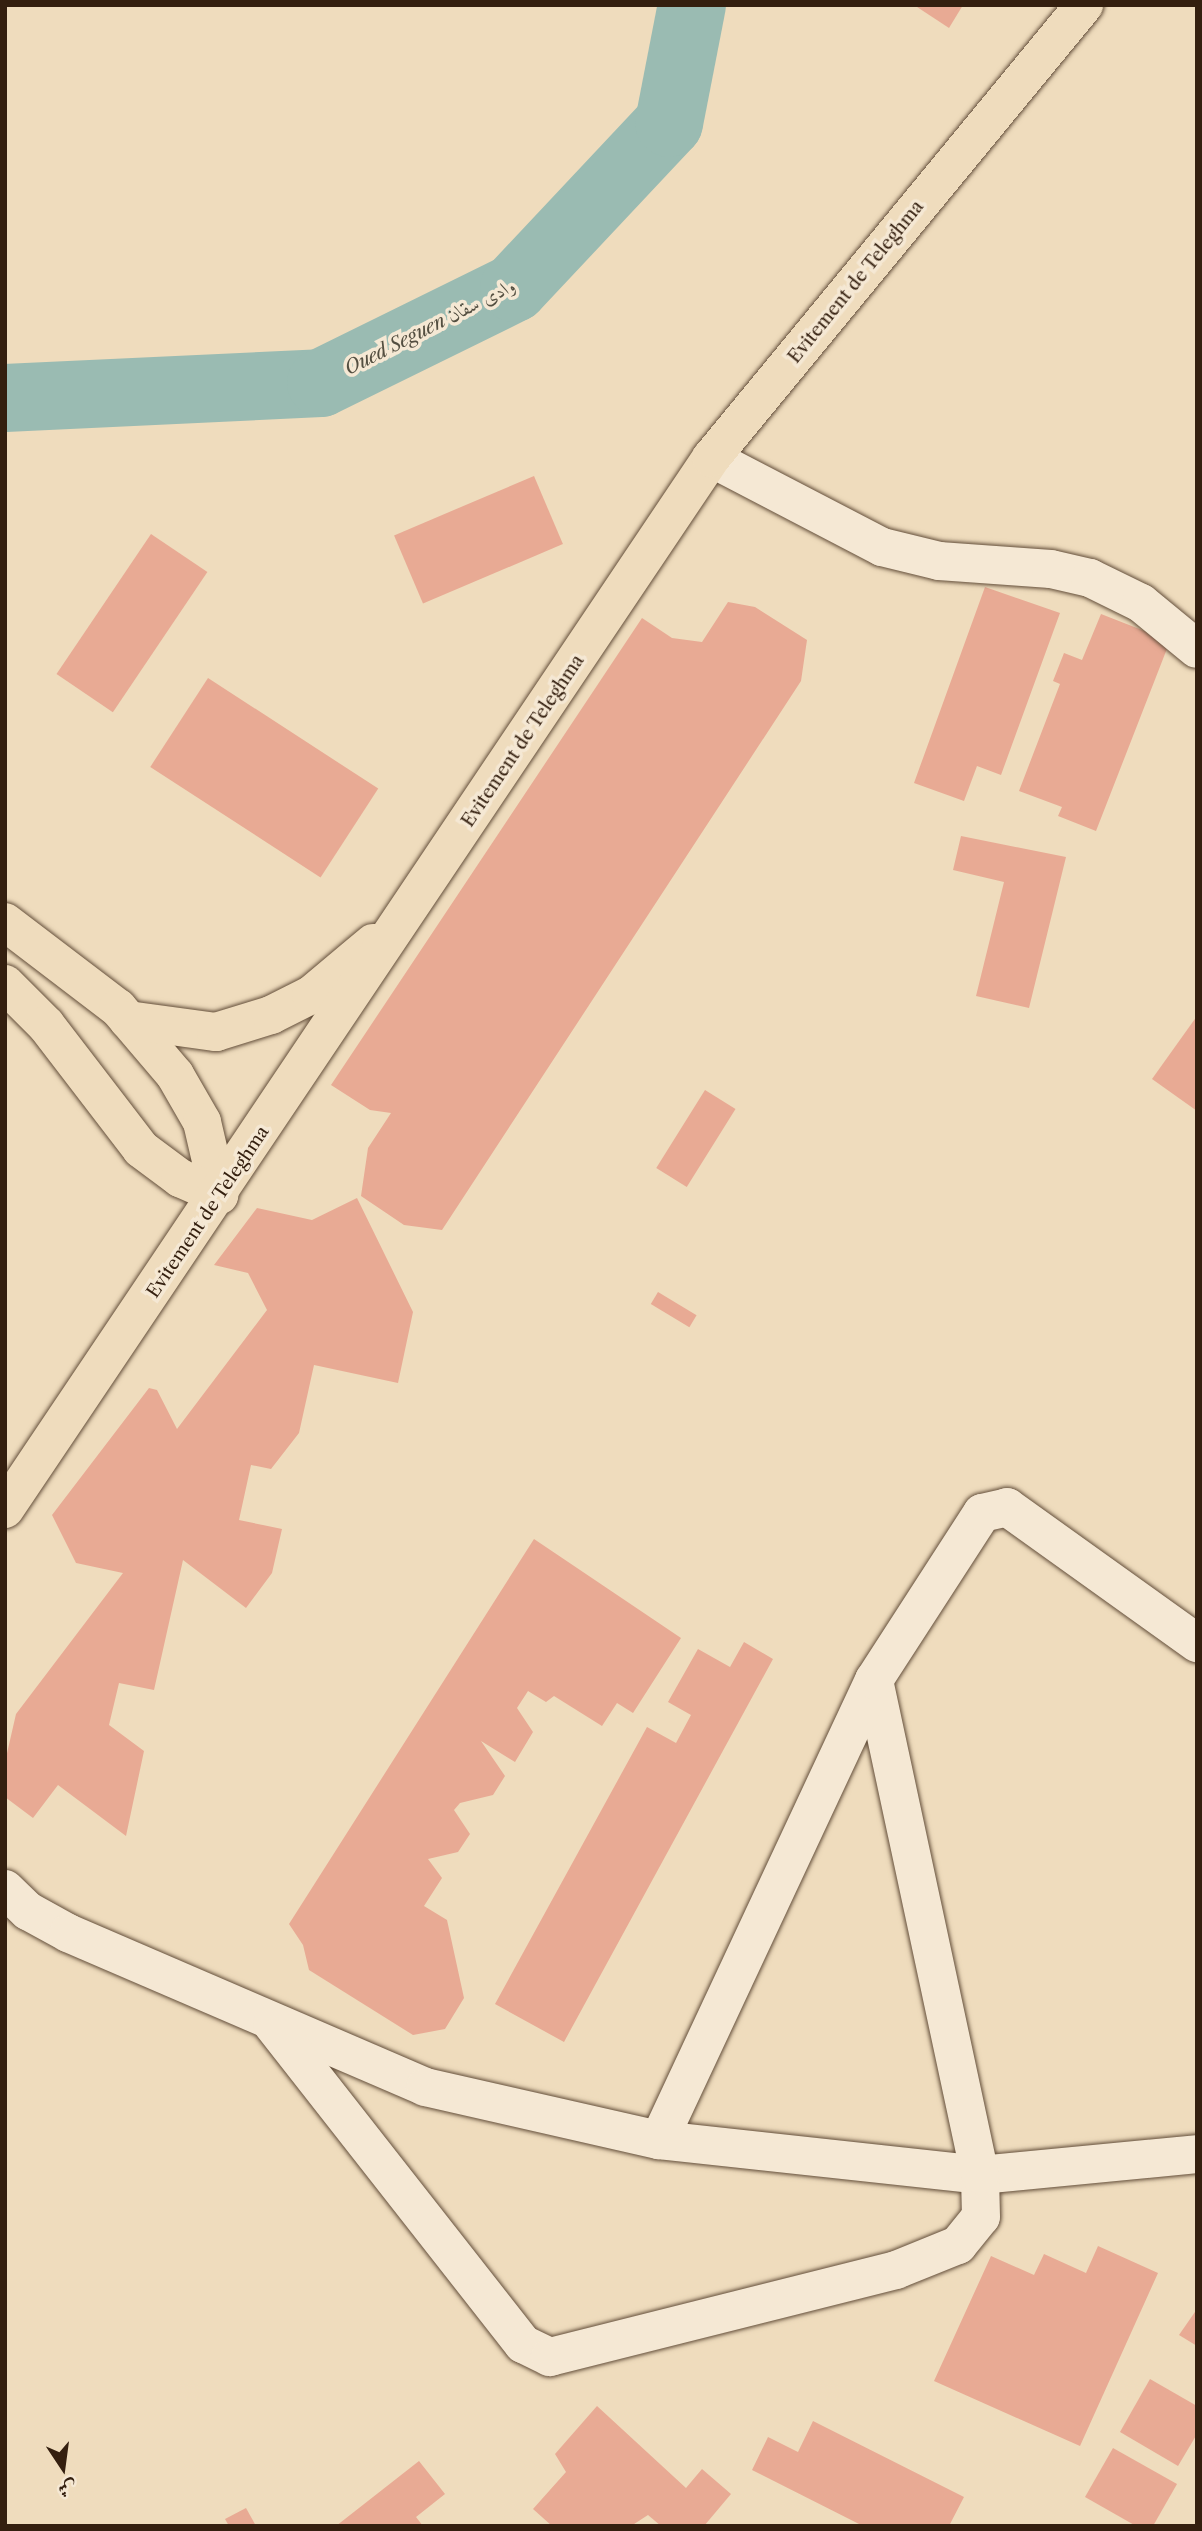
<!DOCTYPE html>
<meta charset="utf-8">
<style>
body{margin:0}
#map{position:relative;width:1202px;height:2531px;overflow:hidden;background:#efdcbd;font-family:"Libre Caslon Text",Amiri,serif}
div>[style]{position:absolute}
.river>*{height:68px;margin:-34px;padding:0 34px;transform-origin:34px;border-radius:34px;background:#9abbb2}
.building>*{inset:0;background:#e8aa94;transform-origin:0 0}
.roads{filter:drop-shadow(0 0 2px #634e3a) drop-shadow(0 0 2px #634e3a)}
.minor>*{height:38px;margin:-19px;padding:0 19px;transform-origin:19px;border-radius:19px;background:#f5e8d4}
.major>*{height:38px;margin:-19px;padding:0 19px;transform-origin:19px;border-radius:19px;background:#efdcbd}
span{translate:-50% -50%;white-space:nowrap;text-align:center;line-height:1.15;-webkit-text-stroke:7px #f5e8d4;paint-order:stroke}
.street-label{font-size:18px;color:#341f0f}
.water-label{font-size:19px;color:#534e40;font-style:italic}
.frame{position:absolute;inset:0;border:7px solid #341f0f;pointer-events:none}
.north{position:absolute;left:28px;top:2433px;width:70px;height:70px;-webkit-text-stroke:5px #f5e8d4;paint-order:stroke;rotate:167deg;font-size:19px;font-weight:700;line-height:28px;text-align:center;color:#341f0f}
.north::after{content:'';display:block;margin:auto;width:24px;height:32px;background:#341f0f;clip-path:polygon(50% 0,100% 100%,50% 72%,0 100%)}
</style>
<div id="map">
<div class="river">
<i style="left:5px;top:398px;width:316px;rotate:-2.7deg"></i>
<i style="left:321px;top:383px;width:215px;rotate:-26.2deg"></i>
<i style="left:514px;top:288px;width:226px;rotate:-46.8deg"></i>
<i style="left:669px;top:123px;width:120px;rotate:-79deg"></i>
</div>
<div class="building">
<i style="clip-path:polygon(914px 5px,963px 5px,949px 28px)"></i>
<i style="left:534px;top:476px;width:74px;height:152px;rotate:67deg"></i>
<i style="left:151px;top:534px;width:68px;height:169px;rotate:34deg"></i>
<i style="clip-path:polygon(985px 587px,1060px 613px,1001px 775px,977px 766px,964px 801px,914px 783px)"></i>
<i style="clip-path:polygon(728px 602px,755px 607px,807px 640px,801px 681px,442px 1230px,404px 1225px,361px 1196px,368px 1148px,391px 1113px,370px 1110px,331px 1085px,642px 618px,672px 638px,702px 642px)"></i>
<i style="clip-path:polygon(1101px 614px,1170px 641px,1096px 831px,1058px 816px,1062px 807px,1019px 791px,1060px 684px,1053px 681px,1064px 653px,1082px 660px)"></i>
<i style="left:208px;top:678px;width:203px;height:106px;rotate:33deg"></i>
<i style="clip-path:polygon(961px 836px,1066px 857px,1029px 1008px,976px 996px,1004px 882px,953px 870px)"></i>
<i style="clip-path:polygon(1197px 1016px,1197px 1111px,1152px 1079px)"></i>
<i style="left:705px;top:1090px;width:36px;height:92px;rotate:32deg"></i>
<i style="clip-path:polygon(357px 1198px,413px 1312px,398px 1383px,314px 1365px,299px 1433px,271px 1469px,251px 1465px,239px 1520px,282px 1529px,272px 1573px,246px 1608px,183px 1560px,154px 1690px,119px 1683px,109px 1725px,144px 1751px,126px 1836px,58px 1785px,33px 1818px,5px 1797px,5px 1762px,16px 1714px,123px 1573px,76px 1563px,52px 1515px,149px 1388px,157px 1390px,177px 1429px,267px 1310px,248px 1273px,214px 1265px,257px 1208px,312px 1220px)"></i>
<i style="left:658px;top:1292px;width:45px;height:14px;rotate:31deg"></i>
<i style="clip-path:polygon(534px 1539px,681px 1638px,633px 1713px,617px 1703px,602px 1726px,554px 1696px,546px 1702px,528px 1691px,517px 1708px,533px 1732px,515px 1762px,481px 1741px,505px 1776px,493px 1795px,460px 1803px,454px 1810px,470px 1834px,458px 1852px,428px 1859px,442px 1878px,424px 1906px,447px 1920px,464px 1998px,445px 2029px,413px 2035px,309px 1970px,303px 1945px,289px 1924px)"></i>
<i style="clip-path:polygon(744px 1642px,773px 1659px,564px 2042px,495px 2004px,647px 1727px,676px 1743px,691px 1715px,668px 1702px,698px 1649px,730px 1667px)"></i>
<i style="clip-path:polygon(1098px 2246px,1158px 2273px,1080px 2446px,934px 2381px,991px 2256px,1034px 2275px,1044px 2254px,1086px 2273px)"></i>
<i style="clip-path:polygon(1197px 2309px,1197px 2346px,1179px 2335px)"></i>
<i style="clip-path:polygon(1150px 2379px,1197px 2406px,1197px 2434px,1178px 2466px,1120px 2432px)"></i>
<i style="clip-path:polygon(597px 2406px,686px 2488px,702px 2469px,731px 2494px,704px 2526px,661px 2526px,648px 2515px,631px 2526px,552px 2526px,533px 2509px,566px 2472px,555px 2454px)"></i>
<i style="clip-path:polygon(813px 2421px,964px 2497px,949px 2526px,863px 2526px,752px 2470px,768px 2437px,798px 2452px)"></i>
<i style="clip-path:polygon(1113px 2448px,1177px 2484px,1153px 2526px,1136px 2526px,1085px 2497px)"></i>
<i style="clip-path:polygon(419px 2461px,445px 2494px,416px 2517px,423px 2526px,336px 2526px)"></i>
<i style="clip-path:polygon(246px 2508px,256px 2526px,229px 2526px,225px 2519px)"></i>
</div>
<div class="roads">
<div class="minor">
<i style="left:711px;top:458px;width:193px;rotate:27.5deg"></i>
<i style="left:882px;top:547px;width:59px;rotate:13.8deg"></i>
<i style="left:939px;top:561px;width:112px;rotate:4.1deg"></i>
<i style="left:1051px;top:569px;width:40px;rotate:13deg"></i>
<i style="left:1090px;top:578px;width:57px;rotate:26.1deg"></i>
<i style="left:1141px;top:603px;width:72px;rotate:39.4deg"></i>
<i style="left:5px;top:1889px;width:32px;rotate:44deg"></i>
<i style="left:28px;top:1911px;width:46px;rotate:28.8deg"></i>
<i style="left:68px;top:1933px;width:389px;rotate:23.3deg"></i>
<i style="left:425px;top:2087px;width:240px;rotate:12.8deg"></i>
<i style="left:659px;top:2140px;width:323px;rotate:6.2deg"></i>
<i style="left:980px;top:2175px;width:218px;rotate:-5.5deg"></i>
<i style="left:272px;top:2024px;width:407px;rotate:51.9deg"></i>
<i style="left:523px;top:2344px;width:30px;rotate:26deg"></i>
<i style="left:550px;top:2357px;width:357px;rotate:-14.1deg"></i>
<i style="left:896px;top:2270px;width:67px;rotate:-22deg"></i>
<i style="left:958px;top:2245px;width:36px;rotate:-51deg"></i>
<i style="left:981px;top:2217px;width:42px;rotate:-91.4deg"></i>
<i style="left:980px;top:2175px;width:506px;rotate:-102.09deg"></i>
<i style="left:659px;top:2140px;width:508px;rotate:-64.95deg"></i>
<i style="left:874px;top:1680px;width:199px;rotate:-57.1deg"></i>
<i style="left:982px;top:1513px;width:26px;rotate:-13deg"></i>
<i style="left:1007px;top:1507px;width:234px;rotate:35.6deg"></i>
</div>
<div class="major">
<i style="left:5px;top:922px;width:142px;rotate:37.3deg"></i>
<i style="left:118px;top:1008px;width:88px;rotate:49.6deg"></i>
<i style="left:175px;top:1075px;width:54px;rotate:60.1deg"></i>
<i style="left:202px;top:1122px;width:75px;rotate:76.9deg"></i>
<i style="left:5px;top:984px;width:58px;rotate:45deg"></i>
<i style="left:46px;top:1025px;width:156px;rotate:52.5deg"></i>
<i style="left:141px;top:1149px;width:49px;rotate:36.6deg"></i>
<i style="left:180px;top:1178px;width:43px;rotate:23.6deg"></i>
<i style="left:128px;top:1020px;width:89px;rotate:7.8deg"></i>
<i style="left:216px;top:1032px;width:58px;rotate:-17.2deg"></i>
<i style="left:271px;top:1015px;width:45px;rotate:-26.6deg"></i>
<i style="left:311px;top:995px;width:81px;rotate:-40deg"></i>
<i style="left:5px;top:1509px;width:1266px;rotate:-56.11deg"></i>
<i style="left:711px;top:458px;width:587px;rotate:-50.53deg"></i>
</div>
</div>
<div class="street-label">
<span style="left:856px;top:282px;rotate:-51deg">Evitement de Teleghma</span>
<span style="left:523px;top:741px;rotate:-56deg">Evitement de Teleghma</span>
<span style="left:208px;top:1212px;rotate:-56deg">Evitement de Teleghma</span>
</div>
<div class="water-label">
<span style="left:430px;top:327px;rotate:-27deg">Oued Seguen وادى سقان</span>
</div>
<div class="frame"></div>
<div class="north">ش</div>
</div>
